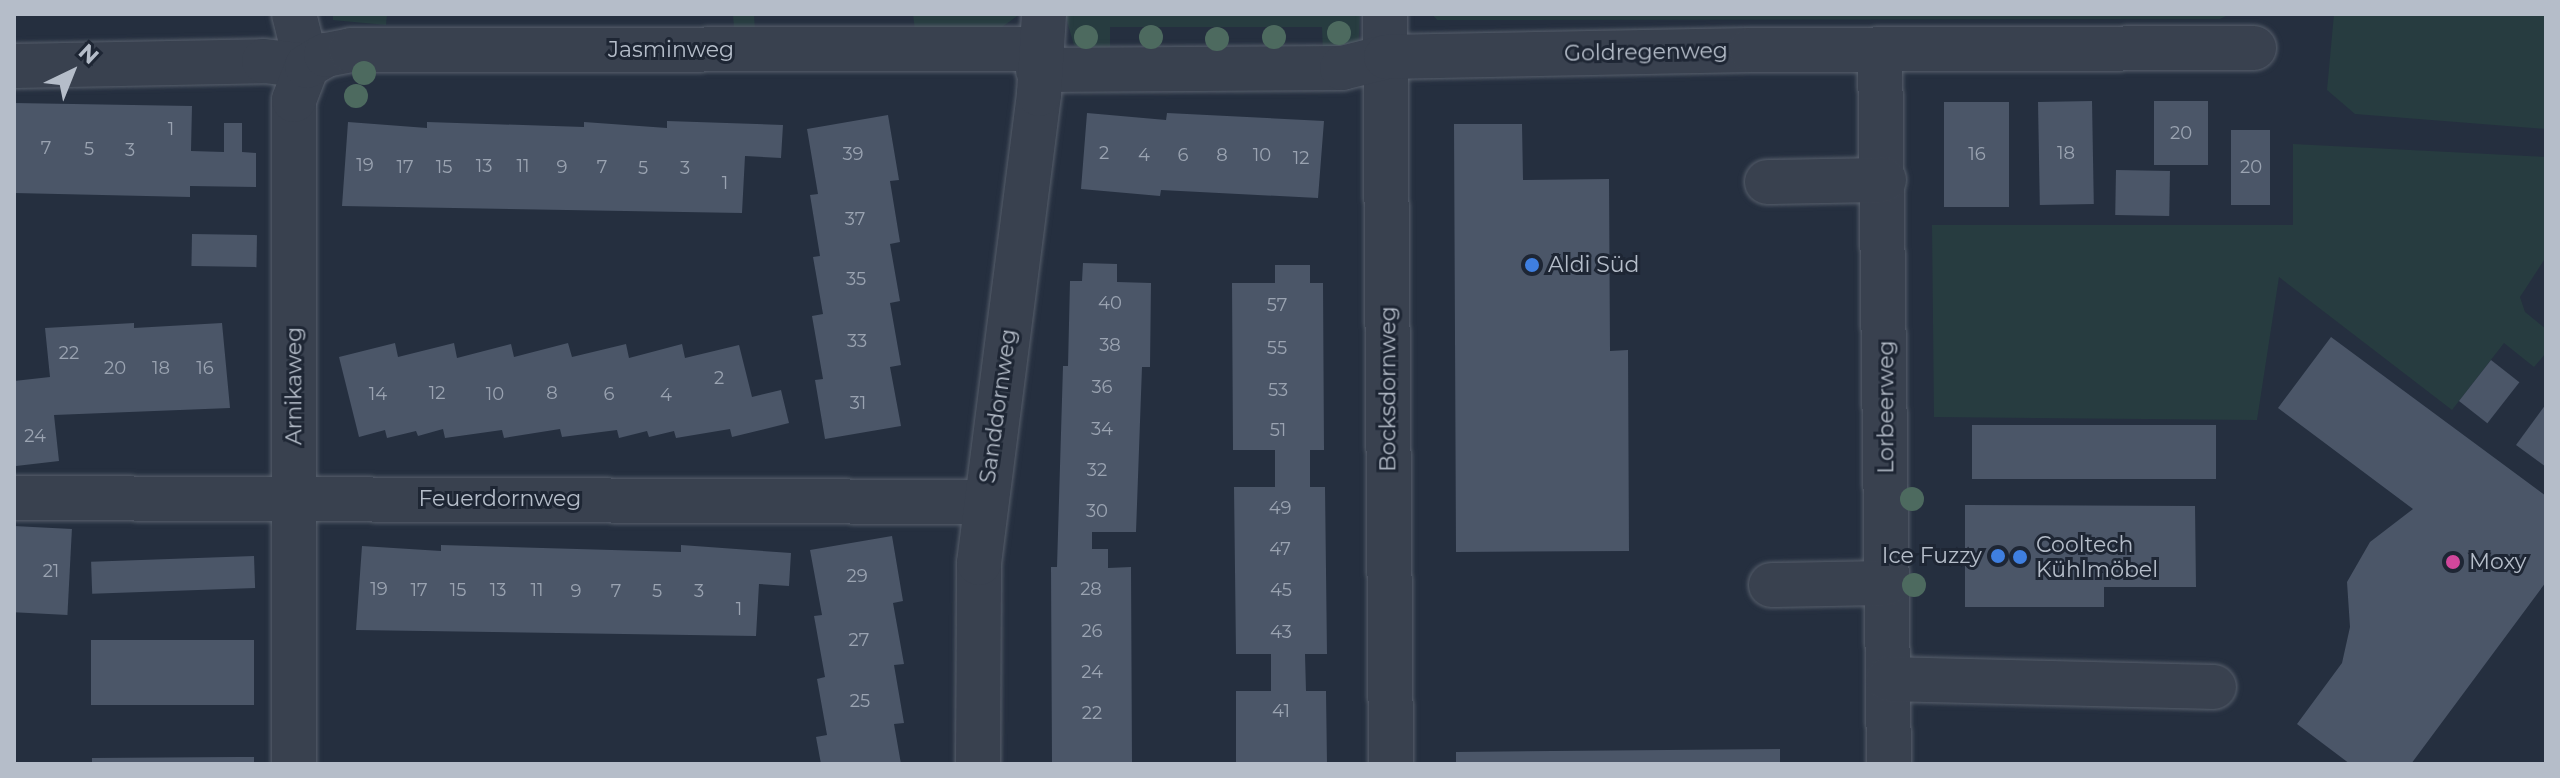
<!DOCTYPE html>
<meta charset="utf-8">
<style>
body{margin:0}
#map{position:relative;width:2560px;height:778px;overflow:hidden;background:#252f3f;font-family:Montserrat,sans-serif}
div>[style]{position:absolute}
.green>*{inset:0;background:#273c40}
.building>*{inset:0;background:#4b5668;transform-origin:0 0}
.roads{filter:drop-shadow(0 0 2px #575f6c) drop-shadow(0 0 2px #575f6c)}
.minor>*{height:44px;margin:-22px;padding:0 22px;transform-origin:22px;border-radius:22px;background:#39414f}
.trees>*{width:24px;height:24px;margin:-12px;border-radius:50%;background:#4d6a5f}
.dots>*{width:22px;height:22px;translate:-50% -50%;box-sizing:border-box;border:4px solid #1e2634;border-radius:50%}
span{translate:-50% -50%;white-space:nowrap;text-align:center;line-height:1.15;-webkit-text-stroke:6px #1e2634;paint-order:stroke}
.number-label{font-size:18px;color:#9aa3b1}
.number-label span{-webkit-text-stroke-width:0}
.street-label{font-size:22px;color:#b5bdc9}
.poi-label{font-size:22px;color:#b5bdc9}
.left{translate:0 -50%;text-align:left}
.right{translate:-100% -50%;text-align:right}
.frame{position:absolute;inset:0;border:16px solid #b5bdc9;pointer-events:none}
.north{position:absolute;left:32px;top:32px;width:80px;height:80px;-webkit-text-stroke:6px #1e2634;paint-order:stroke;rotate:43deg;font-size:22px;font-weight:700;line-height:32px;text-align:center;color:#b5bdc9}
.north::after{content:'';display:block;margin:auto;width:28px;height:36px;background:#b5bdc9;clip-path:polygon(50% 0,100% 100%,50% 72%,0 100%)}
</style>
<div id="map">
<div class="green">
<i style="clip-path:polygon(333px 14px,387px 14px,386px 25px,333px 20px)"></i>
<i style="clip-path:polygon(733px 14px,754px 14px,755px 31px,734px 29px)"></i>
<i style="clip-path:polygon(913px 14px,1020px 14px,995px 32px,915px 31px)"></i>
<i style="clip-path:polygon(1065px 14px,1360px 14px,1358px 52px,1323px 55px,1322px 27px,1110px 27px,1110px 55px,1090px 54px,1074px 45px)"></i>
<i style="clip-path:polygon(1432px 14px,2230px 14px,2220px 19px,1437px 20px)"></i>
<i style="clip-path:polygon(2334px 14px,2546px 14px,2546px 129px,2355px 114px,2327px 90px)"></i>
<i style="clip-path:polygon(2293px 144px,2546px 157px,2546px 257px,2520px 297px,2525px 312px,2546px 329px,2546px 353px,2534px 367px,2504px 343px,2452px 410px,2279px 277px,2257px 420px,1934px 417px,1932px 225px,2293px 225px)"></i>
</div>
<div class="building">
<i style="left:2092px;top:101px;width:103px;height:54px;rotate:89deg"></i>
<i style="left:2154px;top:101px;width:54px;height:64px"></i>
<i style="left:1944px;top:102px;width:65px;height:105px"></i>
<i style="clip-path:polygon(14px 103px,192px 106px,191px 151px,224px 152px,224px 123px,242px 123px,242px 152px,256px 153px,256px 187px,190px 186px,190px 197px,14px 193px)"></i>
<i style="clip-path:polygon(1087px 113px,1166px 120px,1167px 113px,1324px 121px,1318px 198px,1161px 190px,1160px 196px,1081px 189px)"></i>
<i style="clip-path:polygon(888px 115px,899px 180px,890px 181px,900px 242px,890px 244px,900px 301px,890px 303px,901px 365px,890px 367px,901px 426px,825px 439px,815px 380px,823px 379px,812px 316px,823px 314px,813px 257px,820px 256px,810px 195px,818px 194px,807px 129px)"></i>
<i style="clip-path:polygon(667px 121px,783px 125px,781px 158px,745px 156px,742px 213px,342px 206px,348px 122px,427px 128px,427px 122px,584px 127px,584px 122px,667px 128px)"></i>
<i style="clip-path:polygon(1454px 124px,1522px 124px,1523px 180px,1609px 179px,1610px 351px,1628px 350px,1629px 551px,1456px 552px)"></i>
<i style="left:2231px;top:130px;width:39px;height:75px"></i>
<i style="left:2116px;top:170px;width:54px;height:45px;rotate:1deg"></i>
<i style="left:192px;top:234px;width:65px;height:32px;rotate:1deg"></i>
<i style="clip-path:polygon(1083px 263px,1117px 264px,1117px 282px,1151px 283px,1150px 367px,1142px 367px,1136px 532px,1092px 532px,1092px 549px,1108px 549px,1108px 568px,1131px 567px,1132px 764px,1052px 764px,1051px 567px,1057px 567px,1063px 366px,1068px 366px,1070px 281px,1082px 281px)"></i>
<i style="clip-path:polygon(1275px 265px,1310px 265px,1310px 283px,1323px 283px,1324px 450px,1310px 450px,1310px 487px,1325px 487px,1327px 654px,1305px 654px,1306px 691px,1326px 691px,1327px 764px,1236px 764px,1236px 691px,1271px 691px,1271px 654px,1236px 654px,1234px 487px,1275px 487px,1275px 450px,1233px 450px,1232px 283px,1275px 283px)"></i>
<i style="clip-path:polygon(134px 323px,134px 328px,222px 323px,230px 408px,54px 415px,59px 461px,16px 466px,14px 381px,50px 377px,45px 328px)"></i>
<i style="clip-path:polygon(2331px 337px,2546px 496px,2546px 582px,2411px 764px,2350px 764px,2297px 724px,2342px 663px,2350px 627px,2347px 582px,2370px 542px,2413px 509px,2278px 408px)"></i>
<i style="clip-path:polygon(395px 343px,398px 357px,454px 343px,457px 358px,511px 344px,514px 357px,568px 343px,572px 357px,626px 344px,629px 358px,682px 344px,685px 358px,739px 345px,752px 397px,781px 390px,789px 423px,732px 437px,730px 429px,676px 438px,674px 431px,649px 437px,647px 431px,619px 438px,617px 430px,562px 437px,560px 429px,504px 438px,502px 430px,445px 438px,443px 429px,418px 436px,416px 431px,387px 438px,385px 430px,359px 437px,339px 357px)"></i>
<i style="left:2491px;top:360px;width:36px;height:52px;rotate:38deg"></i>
<i style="clip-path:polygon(2546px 404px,2546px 467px,2516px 445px)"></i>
<i style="left:1972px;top:425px;width:244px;height:54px"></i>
<i style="clip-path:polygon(1965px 505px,2195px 506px,2196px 587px,2104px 587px,2104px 607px,1965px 607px)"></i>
<i style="left:14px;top:526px;width:58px;height:86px;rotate:3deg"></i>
<i style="clip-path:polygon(892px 536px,903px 601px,893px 603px,904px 664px,894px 665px,904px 723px,894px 724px,901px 764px,821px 764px,816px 737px,827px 735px,817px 679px,825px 677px,814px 616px,822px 615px,810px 550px)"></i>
<i style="clip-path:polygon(441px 545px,681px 552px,681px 545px,791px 553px,789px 586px,759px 584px,756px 636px,356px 630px,362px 546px,441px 551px)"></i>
<i style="left:254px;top:556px;width:32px;height:163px;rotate:88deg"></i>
<i style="left:91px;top:640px;width:163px;height:65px"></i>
<i style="clip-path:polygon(1780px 749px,1780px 764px,1456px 764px,1456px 752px)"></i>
<i style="clip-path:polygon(237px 757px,254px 757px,254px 764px,92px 764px,92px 758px)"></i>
</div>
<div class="roads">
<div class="minor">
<i style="left:294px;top:14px;width:54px;rotate:76deg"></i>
<i style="left:1385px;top:14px;width:750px;rotate:89.54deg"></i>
<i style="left:1880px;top:50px;width:714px;rotate:89.28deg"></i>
<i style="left:14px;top:66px;width:250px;rotate:-1.1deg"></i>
<i style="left:264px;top:61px;width:43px;rotate:6.6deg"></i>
<i style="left:1038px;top:70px;width:304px;rotate:-0.4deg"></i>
<i style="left:1342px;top:68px;width:45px;rotate:-14deg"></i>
<i style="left:1386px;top:57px;width:365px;rotate:-1.1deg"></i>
<i style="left:1751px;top:50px;width:503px;rotate:-0.23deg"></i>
<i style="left:1767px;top:182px;width:117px;rotate:-1deg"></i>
<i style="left:14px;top:498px;width:971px;rotate:0.24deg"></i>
<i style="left:1771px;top:585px;width:117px;rotate:-1deg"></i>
<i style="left:1888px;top:679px;width:326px;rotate:1.4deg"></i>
<i style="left:294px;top:764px;width:664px;rotate:-90deg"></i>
<i style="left:294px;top:100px;width:36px;rotate:-69deg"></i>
<i style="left:307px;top:66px;width:22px;rotate:-30deg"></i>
<i style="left:326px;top:55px;width:25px;rotate:-11deg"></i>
<i style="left:351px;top:50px;width:687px;rotate:-0.08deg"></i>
<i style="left:978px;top:764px;width:201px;rotate:-89.7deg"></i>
<i style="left:979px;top:563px;width:473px;rotate:-82.7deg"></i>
<i style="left:1039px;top:94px;width:80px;rotate:-86.4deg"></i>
</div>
</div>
<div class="trees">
<i style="left:1339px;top:33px"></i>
<i style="left:1086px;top:37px"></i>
<i style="left:1151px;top:37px"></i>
<i style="left:1274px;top:37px"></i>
<i style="left:1217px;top:39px"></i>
<i style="left:364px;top:73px"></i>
<i style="left:356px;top:96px"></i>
<i style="left:1912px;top:499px"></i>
<i style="left:1914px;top:585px"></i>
</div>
<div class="dots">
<i style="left:1532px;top:265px;background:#3f7fe0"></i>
<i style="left:1998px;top:556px;background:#3f7fe0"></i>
<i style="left:2020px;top:557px;background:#3f7fe0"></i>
<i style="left:2453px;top:562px;background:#d1479c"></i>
</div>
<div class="number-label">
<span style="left:171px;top:129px">1</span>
<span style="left:2181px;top:133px">20</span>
<span style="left:46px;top:148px">7</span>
<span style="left:89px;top:149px">5</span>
<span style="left:130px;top:150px">3</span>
<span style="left:1104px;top:153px">2</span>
<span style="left:2066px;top:153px">18</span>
<span style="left:853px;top:154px">39</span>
<span style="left:1977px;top:154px">16</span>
<span style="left:1144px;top:155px">4</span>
<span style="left:1183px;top:155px">6</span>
<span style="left:1222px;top:155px">8</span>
<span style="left:1262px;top:155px">10</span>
<span style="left:1301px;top:158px">12</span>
<span style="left:365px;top:165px">19</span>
<span style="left:484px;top:166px">13</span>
<span style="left:523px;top:166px">11</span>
<span style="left:405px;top:167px">17</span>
<span style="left:444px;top:167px">15</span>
<span style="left:562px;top:167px">9</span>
<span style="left:602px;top:167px">7</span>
<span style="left:2251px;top:167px">20</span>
<span style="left:643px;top:168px">5</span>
<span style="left:685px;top:168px">3</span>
<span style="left:725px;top:183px">1</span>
<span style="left:855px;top:219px">37</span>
<span style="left:856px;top:279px">35</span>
<span style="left:1110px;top:303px">40</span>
<span style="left:1277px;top:305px">57</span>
<span style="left:857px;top:341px">33</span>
<span style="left:1110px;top:345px">38</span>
<span style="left:1277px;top:348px">55</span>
<span style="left:69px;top:353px">22</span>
<span style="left:115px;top:368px">20</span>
<span style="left:161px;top:368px">18</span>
<span style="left:205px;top:368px">16</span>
<span style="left:719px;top:378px">2</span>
<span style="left:1102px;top:387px">36</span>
<span style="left:1278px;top:390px">53</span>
<span style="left:437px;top:393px">12</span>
<span style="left:552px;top:393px">8</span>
<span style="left:378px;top:394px">14</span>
<span style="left:495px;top:394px">10</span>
<span style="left:609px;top:394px">6</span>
<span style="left:666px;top:395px">4</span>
<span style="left:858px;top:403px">31</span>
<span style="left:1102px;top:429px">34</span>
<span style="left:1278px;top:430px">51</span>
<span style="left:35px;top:436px">24</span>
<span style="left:1097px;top:470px">32</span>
<span style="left:1280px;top:508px">49</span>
<span style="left:1097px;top:511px">30</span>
<span style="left:1280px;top:549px">47</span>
<span style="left:51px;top:571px">21</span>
<span style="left:857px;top:576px">29</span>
<span style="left:379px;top:589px">19</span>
<span style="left:1091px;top:589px">28</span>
<span style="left:419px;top:590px">17</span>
<span style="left:458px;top:590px">15</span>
<span style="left:498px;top:590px">13</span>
<span style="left:537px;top:590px">11</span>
<span style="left:1281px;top:590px">45</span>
<span style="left:576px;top:591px">9</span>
<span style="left:616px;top:591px">7</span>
<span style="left:657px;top:591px">5</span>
<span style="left:699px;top:591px">3</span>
<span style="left:739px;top:609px">1</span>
<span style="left:1092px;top:631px">26</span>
<span style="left:1281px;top:632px">43</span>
<span style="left:859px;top:640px">27</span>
<span style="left:1092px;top:672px">24</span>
<span style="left:860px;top:701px">25</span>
<span style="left:1281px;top:711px">41</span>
<span style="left:1092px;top:713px">22</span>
</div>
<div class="street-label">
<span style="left:671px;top:50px">Jasminweg</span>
<span style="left:1646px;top:52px;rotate:-1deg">Goldregenweg</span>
<span style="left:294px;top:386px;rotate:-90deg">Arnikaweg</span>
<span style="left:1388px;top:389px;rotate:-90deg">Bocksdornweg</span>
<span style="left:998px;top:406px;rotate:-82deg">Sanddornweg</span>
<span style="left:1886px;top:407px;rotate:-90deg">Lorbeerweg</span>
<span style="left:500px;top:499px">Feuerdornweg</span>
</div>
<div class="poi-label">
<span class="left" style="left:1548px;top:265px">Aldi Süd</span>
<span class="left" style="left:2036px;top:557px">Cooltech<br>Kühlmöbel</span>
<span class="right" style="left:1982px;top:556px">Ice Fuzzy</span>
<span class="left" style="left:2469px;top:562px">Moxy</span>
</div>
<div class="frame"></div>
<div class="north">N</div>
</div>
